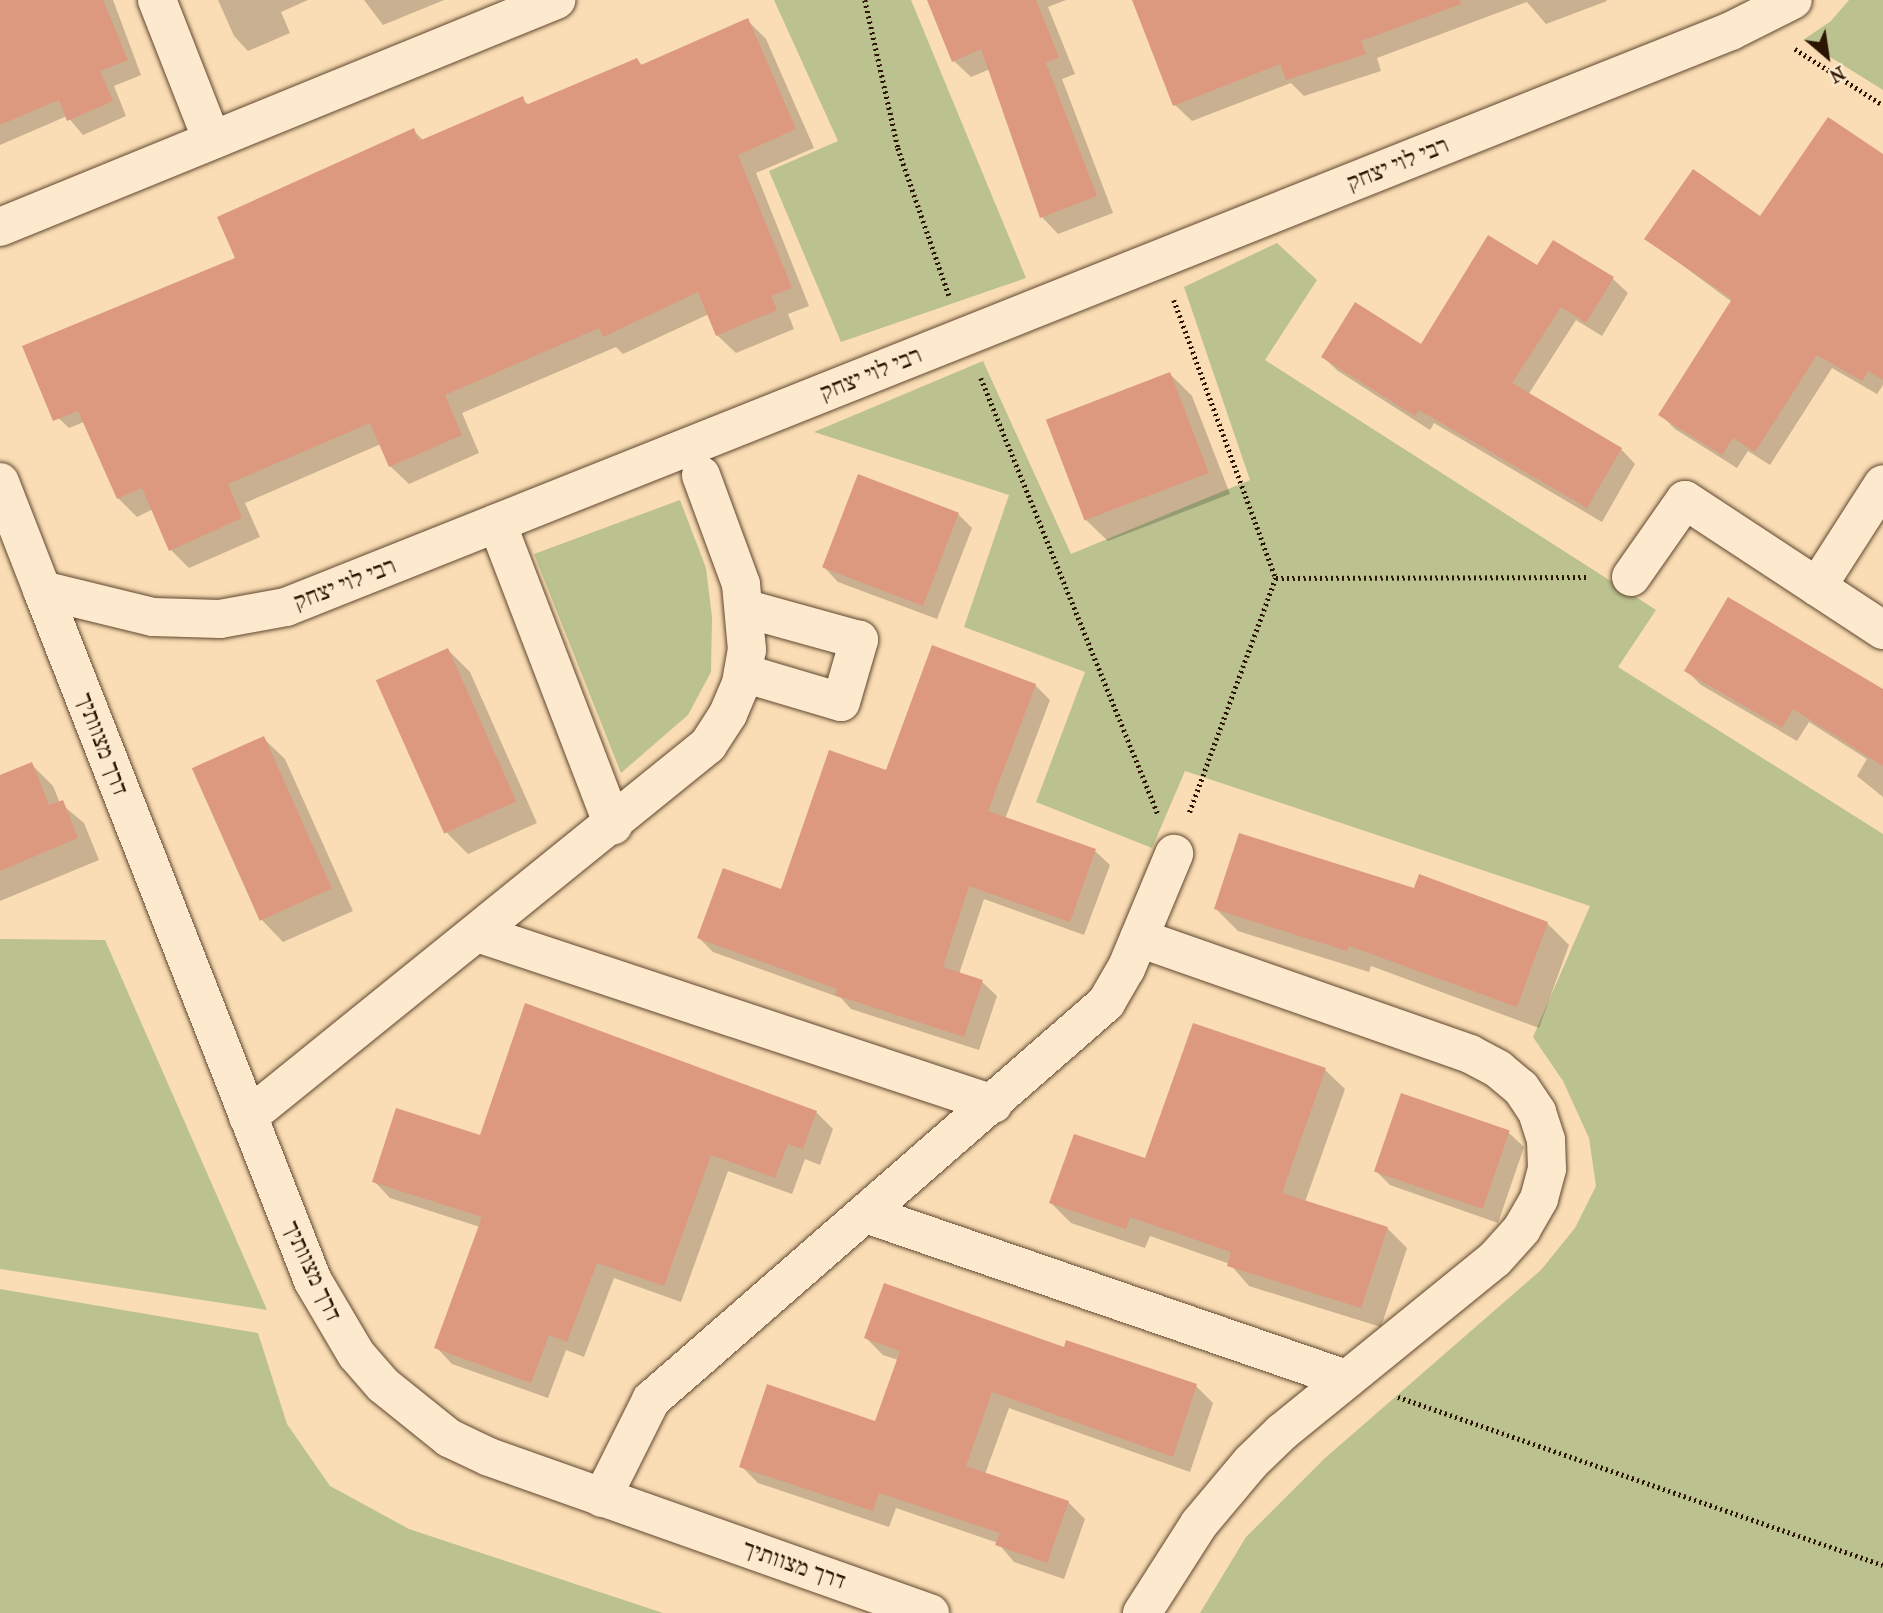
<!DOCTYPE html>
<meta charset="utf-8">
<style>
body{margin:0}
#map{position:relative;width:1883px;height:1613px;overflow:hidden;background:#faddb4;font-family:"IM FELL French Canon","Frank Ruhl Libre",serif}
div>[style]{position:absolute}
.green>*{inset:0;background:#bbc28f}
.shadow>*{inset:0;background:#0003}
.building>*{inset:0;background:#dd9980;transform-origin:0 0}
.path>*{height:4.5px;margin-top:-2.25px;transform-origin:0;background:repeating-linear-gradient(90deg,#2d1503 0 2px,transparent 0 5.5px)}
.roads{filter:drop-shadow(0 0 2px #60472f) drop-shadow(0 0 2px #60472f)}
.minor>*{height:38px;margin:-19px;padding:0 19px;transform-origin:19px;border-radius:19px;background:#fce9ce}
span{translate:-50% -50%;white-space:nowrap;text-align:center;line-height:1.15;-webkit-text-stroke:5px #fce9ce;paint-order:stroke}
.street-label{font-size:24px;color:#2d1503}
.north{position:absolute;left:1792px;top:21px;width:70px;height:70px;-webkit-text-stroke:5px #fce9ce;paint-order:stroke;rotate:151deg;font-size:19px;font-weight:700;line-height:28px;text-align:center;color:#2d1503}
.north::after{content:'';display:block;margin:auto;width:24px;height:32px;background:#2d1503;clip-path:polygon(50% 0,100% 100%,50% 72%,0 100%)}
</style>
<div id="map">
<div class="green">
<i style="clip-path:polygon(774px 0,911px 0,1026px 278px,841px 342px,769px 171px,838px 141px)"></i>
<i style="clip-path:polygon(1849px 0,1883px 0,1883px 90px,1803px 40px,1831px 21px)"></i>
<i style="clip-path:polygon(1277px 243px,1317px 280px,1265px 360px,1656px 610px,1618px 667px,1883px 834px,1883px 1613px,1200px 1613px,1246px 1537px,1324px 1459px,1541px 1270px,1575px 1228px,1596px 1186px,1589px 1138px,1563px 1081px,1533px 1037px,1590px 906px,1185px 771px,1152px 848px,1036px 802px,1085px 672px,964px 627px,1009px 495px,814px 432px,983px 361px,1071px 554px,1250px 480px,1184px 287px)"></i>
<i style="clip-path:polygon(680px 500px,706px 568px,712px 617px,711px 672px,688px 715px,621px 773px,534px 554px)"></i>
<i style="clip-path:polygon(0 939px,105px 940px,267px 1310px,0 1269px)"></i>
<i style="clip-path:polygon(0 1289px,258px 1333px,287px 1424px,330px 1486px,409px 1529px,663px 1613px,0 1613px)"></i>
</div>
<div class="shadow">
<i style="clip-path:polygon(0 0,113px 0,141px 75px,114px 86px,126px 116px,83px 135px,67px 116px,0 145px)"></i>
<i style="clip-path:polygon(218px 0,308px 0,281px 12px,290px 33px,248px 51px,234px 36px)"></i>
<i style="clip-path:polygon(364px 0,444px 0,383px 25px)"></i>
<i style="clip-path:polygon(929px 0,1066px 0,1048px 7px,1075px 74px,1062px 79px,1113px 213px,1058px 234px,1042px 217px,990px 69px,971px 77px,954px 61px)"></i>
<i style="clip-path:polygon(1134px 0,1606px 0,1607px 1px,1546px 24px,1527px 2px,1377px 58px,1381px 71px,1304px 96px,1291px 83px,1192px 121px,1175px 105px)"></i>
<i style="clip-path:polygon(747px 20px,766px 39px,814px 148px,756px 173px,809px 306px,788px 314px,794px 329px,736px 353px,717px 335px,709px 314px,623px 354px,616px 347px,462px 413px,479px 453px,409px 484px,390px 466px,381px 444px,245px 503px,260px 537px,189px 568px,171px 550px,153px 509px,137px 517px,118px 498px,133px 402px,69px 428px,50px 410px,237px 259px,219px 218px,413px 130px,424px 141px,522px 99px,529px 105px,637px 60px,643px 66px)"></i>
<i style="clip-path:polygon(1883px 156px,1883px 385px,1877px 394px,1832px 368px,1770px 465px,1748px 451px,1737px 468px,1675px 429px,1660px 414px,1732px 302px,1647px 239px,1761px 218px)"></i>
<i style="clip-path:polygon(1553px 243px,1613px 279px,1628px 293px,1602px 336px,1576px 320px,1528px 395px,1621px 449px,1635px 464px,1602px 522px,1434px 423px,1430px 430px,1338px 371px,1323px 357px,1422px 346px,1538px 267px)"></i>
<i style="clip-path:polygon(1170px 374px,1192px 396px,1230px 494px,1108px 541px,1086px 520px)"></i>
<i style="clip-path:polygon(958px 514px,972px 528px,937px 619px,838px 582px,824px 567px)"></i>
<i style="clip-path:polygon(448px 650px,470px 672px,537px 823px,468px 854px,446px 832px)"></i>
<i style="clip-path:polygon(1686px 670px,1883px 694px,1883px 797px,1857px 776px,1867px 759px,1809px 722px,1797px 741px,1701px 685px)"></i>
<i style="clip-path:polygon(1035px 685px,1050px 700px,1005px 819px,1095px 851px,1110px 865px,1084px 935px,984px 899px,959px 974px,982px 982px,997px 996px,979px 1050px,851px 1009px,841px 998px,713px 952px,699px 938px,782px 891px,887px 772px)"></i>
<i style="clip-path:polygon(263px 738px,285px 759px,353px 911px,283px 942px,262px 920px)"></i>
<i style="clip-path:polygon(31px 764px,53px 786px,60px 803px,84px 823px,99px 860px,0 901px,0 777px)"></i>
<i style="clip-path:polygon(1415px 890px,1547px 923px,1569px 945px,1539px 1028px,1371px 966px,1369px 972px,1238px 931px,1216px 909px)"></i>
<i style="clip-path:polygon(1325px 1070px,1345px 1089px,1305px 1202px,1387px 1228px,1407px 1248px,1381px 1327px,1249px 1286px,1230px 1264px,1150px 1236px,1145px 1248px,1071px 1223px,1051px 1203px,1146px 1161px)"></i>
<i style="clip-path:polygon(1402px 1095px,1509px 1133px,1524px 1147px,1498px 1223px,1390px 1185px,1375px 1170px)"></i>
<i style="clip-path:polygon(816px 1112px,833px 1129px,820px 1165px,805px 1159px,792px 1194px,728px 1171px,681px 1302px,614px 1278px,584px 1357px,566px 1350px,548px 1398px,452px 1364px,436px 1347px,480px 1227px,390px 1198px,374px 1181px,481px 1138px)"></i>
<i style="clip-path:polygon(866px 1338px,1065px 1349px,1196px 1386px,1213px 1403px,1190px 1472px,1009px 1408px,985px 1474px,1068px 1502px,1085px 1519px,1064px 1579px,1014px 1562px,998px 1543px,896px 1508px,889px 1527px,758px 1483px,741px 1466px,876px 1423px,898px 1360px,883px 1355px)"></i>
</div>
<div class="building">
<i style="clip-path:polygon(0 0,103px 0,128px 60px,100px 71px,113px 101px,67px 121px,59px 100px,0 125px)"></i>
<i style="clip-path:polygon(927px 0,1036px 0,1059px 57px,1046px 63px,1097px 196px,1040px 218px,981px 49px,952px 62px)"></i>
<i style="clip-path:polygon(1132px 0,1460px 0,1461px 4px,1361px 41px,1366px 54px,1286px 80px,1280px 64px,1173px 106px)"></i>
<i style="clip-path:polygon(748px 18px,796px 129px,738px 155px,792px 288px,771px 296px,777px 310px,716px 336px,698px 292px,603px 337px,599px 328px,445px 395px,462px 435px,389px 467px,370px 423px,228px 484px,242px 518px,169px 551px,142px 488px,117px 499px,78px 411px,53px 421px,22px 346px,235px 258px,217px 217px,414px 128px,419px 141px,523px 96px,526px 105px,637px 58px,641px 65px)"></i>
<i style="clip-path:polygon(1828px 117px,1883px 154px,1883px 380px,1868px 371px,1862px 381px,1817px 355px,1755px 452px,1733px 438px,1722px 455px,1658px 415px,1732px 299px,1644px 239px,1693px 169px,1760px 216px)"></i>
<i style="clip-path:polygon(1488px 235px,1537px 265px,1553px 240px,1614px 277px,1586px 323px,1561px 307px,1512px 383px,1622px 448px,1587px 508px,1419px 410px,1415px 416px,1321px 357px,1355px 302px,1421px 344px)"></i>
<i style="left:1170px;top:372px;width:108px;height:133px;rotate:69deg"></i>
<i style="left:858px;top:474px;width:108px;height:100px;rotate:21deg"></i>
<i style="clip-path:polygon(1728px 597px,1883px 689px,1883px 766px,1793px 709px,1782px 728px,1684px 671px)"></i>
<i style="clip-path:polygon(932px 645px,1036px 684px,988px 811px,1096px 849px,1070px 922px,969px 886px,943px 967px,983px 980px,964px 1037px,835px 995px,837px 989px,697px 938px,723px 868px,781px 889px,829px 750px,886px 770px)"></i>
<i style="left:448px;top:648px;width:168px;height:79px;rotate:66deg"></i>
<i style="left:264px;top:736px;width:167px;height:79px;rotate:66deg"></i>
<i style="clip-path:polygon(32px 762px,49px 805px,63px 800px,78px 838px,0 871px,0 775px)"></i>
<i style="clip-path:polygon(1239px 833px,1414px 888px,1419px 874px,1548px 922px,1517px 1007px,1349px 946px,1347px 951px,1214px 909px)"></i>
<i style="clip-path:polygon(525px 1003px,817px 1111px,803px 1149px,788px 1144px,775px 1178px,711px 1155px,664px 1286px,597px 1263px,567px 1342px,549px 1335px,531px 1383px,434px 1348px,482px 1217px,372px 1182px,396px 1108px,480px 1135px)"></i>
<i style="clip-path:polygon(1193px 1023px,1326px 1068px,1282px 1193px,1388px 1227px,1361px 1308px,1227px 1266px,1231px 1252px,1130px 1217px,1126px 1229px,1049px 1203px,1074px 1134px,1145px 1158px)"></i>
<i style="left:1401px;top:1093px;width:115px;height:83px;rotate:19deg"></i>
<i style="clip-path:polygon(884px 1283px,1064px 1347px,1066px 1340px,1197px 1384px,1173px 1457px,992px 1392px,966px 1466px,1069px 1501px,1047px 1563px,995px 1545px,1000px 1533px,879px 1493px,873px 1511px,739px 1467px,767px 1384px,875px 1421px,900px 1351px,864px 1338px)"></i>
</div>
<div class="path">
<i style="left:865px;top:0;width:152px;rotate:77.4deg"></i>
<i style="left:898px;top:148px;width:156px;rotate:70.9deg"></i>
<i style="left:1795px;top:49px;width:104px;rotate:32.5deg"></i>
<i style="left:1174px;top:300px;width:296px;rotate:69.9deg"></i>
<i style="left:1276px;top:578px;width:252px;rotate:110.2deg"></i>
<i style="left:981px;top:378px;width:471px;rotate:67.9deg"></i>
<i style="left:1276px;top:578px;width:311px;rotate:-0.2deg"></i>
<i style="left:1398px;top:1397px;width:513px;rotate:19.11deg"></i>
</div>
<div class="roads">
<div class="minor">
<i style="left:157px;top:0;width:150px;rotate:68.6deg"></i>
<i style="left:0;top:227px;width:601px;rotate:-22.21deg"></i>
<i style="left:0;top:482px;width:116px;rotate:68.7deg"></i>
<i style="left:42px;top:590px;width:114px;rotate:13.7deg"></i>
<i style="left:153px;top:617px;width:67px;rotate:1.7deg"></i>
<i style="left:220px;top:619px;width:67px;rotate:-10.3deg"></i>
<i style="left:286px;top:607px;width:1556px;rotate:-21.73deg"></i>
<i style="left:1731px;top:31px;width:69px;rotate:-26.6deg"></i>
<i style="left:497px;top:523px;width:324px;rotate:69deg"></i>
<i style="left:1631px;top:577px;width:94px;rotate:-55deg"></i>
<i style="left:1685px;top:500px;width:237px;rotate:33.3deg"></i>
<i style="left:1817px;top:587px;width:122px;rotate:-57.3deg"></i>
<i style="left:42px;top:590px;width:742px;rotate:68.59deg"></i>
<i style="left:313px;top:1281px;width:85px;rotate:59.5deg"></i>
<i style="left:356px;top:1354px;width:41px;rotate:48.9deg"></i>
<i style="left:383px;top:1385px;width:85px;rotate:38.8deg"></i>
<i style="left:449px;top:1438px;width:44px;rotate:25.4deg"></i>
<i style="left:489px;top:1457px;width:468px;rotate:19.5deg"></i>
<i style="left:743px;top:673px;width:102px;rotate:16.5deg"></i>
<i style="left:841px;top:702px;width:65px;rotate:-73.8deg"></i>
<i style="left:859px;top:640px;width:119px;rotate:-164.5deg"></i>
<i style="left:477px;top:933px;width:544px;rotate:18.33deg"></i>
<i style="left:1139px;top:938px;width:351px;rotate:19.3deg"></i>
<i style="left:1470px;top:1054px;width:32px;rotate:28deg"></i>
<i style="left:1498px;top:1069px;width:30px;rotate:40deg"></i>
<i style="left:1521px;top:1088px;width:29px;rotate:56deg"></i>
<i style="left:1537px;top:1112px;width:29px;rotate:72deg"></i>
<i style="left:1546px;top:1140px;width:29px;rotate:88deg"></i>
<i style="left:1547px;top:1169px;width:31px;rotate:105deg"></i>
<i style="left:1539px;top:1199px;width:34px;rotate:120deg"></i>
<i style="left:1522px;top:1229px;width:40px;rotate:132deg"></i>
<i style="left:1495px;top:1259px;width:274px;rotate:140.9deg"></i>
<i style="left:1282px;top:1432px;width:43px;rotate:135.9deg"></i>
<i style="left:1251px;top:1462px;width:81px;rotate:130deg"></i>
<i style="left:1199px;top:1524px;width:106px;rotate:122.6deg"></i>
<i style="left:248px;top:1117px;width:592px;rotate:-38.96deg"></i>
<i style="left:708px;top:745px;width:37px;rotate:-57deg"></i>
<i style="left:728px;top:714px;width:34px;rotate:-67deg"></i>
<i style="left:741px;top:683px;width:34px;rotate:-80deg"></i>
<i style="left:747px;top:650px;width:66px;rotate:-95.2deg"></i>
<i style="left:741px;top:584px;width:116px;rotate:-110.2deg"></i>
<i style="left:866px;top:1214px;width:508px;rotate:18.97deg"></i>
<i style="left:602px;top:1498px;width:110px;rotate:-63.4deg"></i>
<i style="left:651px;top:1400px;width:604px;rotate:-41.11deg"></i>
<i style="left:1106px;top:1003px;width:39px;rotate:-60deg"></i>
<i style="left:1126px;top:969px;width:125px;rotate:-67.3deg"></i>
</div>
</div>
<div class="street-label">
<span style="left:1398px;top:164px;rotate:-22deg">רבי לוי יצחק</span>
<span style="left:871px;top:374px;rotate:-22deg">רבי לוי יצחק</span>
<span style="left:345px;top:584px;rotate:-21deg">רבי לוי יצחק</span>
<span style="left:102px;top:744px;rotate:69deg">דרך מצוותיך</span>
<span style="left:312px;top:1271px;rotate:65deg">דרך מצוותיך</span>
<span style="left:794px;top:1565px;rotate:19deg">דרך מצוותיך</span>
</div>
<div class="north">N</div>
</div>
